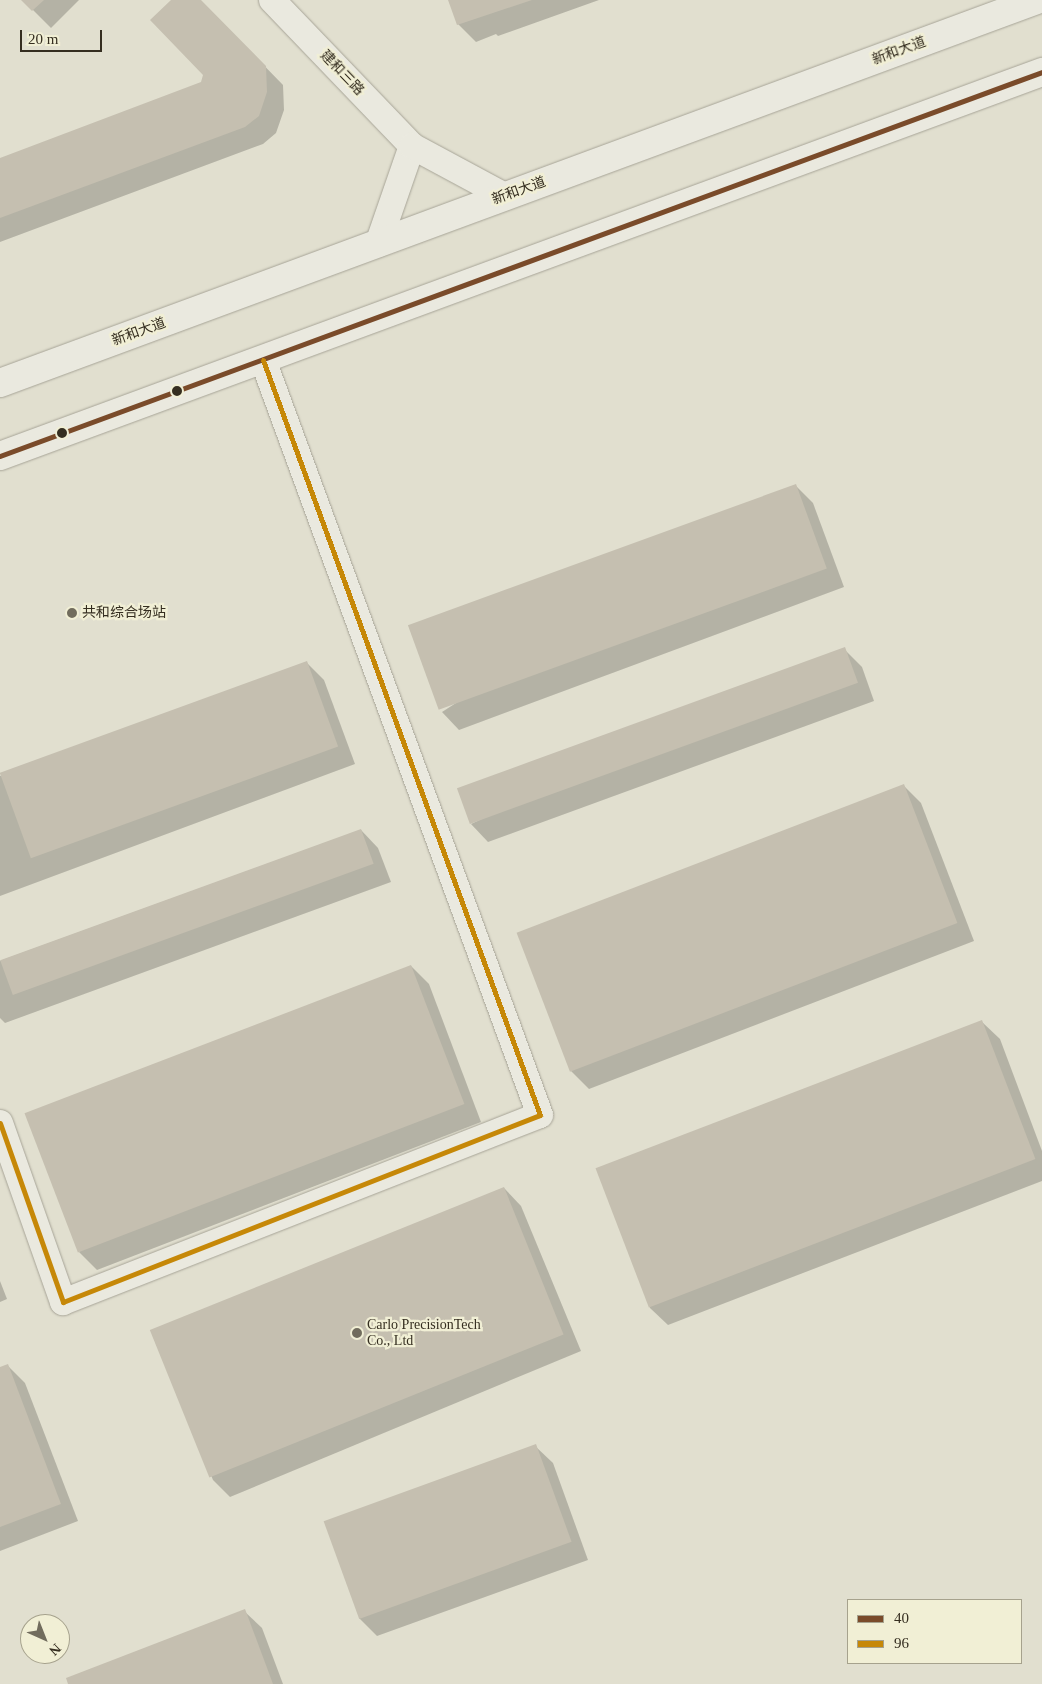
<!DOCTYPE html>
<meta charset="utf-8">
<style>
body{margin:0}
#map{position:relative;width:1042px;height:1684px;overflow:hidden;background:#e1dfcf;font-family:"Times New Roman","Noto Sans SC",serif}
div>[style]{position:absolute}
.shadow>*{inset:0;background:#0003}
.building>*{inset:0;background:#c5bfb0;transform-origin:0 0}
.roads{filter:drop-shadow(0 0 1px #a7a497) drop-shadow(0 0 1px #a7a497)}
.minor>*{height:26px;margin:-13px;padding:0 13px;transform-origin:13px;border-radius:13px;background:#eae9df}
.secondary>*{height:28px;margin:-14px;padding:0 14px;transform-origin:14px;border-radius:14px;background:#eae9df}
.bus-1>*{height:5px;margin:-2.5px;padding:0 2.5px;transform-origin:2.5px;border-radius:2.5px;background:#7a4b2a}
.bus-2>*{height:5px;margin:-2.5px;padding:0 2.5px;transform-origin:2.5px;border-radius:2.5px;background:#c68808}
.dots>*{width:14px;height:14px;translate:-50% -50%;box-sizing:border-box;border:2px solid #f1efd5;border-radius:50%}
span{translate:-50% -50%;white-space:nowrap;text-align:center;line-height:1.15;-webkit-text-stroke:4.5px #f1efd5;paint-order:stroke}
.street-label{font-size:14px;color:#352e20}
.poi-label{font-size:14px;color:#352e20}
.left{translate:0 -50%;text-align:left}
.legend{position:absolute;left:847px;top:1599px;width:175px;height:65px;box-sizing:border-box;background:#f1efd5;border:1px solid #a6a28d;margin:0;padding:6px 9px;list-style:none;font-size:15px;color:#352e20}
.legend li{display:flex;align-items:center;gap:10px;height:25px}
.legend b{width:25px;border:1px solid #a6a28d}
.north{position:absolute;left:20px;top:1614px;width:50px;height:50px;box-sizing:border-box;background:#f1efd5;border:1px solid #a6a28d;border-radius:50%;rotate:136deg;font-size:14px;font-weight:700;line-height:20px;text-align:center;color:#352e20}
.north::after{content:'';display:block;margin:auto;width:18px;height:22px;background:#716c5d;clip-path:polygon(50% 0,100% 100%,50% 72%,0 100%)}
.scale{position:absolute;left:20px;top:30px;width:82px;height:22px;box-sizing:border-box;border:2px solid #352e20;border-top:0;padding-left:6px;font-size:15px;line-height:18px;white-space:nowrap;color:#352e20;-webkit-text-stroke:4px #f1efd5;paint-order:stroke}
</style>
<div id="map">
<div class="shadow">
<i style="clip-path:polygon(23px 0,79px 0,51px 28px)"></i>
<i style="clip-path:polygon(173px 0,200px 0,283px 85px,284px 110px,276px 133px,263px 144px,0 242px,0 159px,202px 83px,205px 74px)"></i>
<i style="clip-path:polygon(450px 0,599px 0,498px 36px,496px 34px,476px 42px,458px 24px)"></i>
<i style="clip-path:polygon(795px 485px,813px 503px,844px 587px,459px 730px,442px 712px)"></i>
<i style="clip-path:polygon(844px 649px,862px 667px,874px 701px,488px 842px,471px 824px)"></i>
<i style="clip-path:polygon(307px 663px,324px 680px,355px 764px,0 896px,0 776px)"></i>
<i style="clip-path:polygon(904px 786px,921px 803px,974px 941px,589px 1089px,571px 1071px,519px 934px)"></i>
<i style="clip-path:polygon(361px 830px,378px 848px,391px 882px,5px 1023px,0 1018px,0 961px)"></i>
<i style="clip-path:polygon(411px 966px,429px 984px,481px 1122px,97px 1270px,79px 1252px)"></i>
<i style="clip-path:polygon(982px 1022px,1000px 1039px,1042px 1151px,1042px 1181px,668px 1325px,650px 1308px,598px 1170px)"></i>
<i style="clip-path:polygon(504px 1188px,521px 1206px,581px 1351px,230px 1497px,213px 1480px,152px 1334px)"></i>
<i style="clip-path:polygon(0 1281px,7px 1299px,0 1302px)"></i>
<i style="clip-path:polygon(8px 1366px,25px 1383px,78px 1521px,0 1551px,0 1369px)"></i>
<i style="clip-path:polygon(535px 1446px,553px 1463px,588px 1560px,377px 1636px,359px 1618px)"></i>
<i style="clip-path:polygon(244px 1611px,262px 1628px,283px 1684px,70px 1684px)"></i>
</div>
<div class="building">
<i style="clip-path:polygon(21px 0,44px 0,32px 11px)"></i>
<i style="clip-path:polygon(171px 0,201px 0,266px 66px,267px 92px,259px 116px,245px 127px,0 218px,0 158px,201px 82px,203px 75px,150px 20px)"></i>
<i style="clip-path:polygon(448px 0,532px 0,457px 25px)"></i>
<i style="left:796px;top:484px;width:90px;height:413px;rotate:70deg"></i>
<i style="left:845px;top:647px;width:38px;height:413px;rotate:70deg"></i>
<i style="left:307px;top:661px;width:91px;height:327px;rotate:70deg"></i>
<i style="left:904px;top:784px;width:149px;height:415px;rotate:69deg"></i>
<i style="left:361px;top:829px;width:37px;height:384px;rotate:70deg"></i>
<i style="left:411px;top:965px;width:149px;height:414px;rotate:69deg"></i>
<i style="left:982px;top:1020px;width:149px;height:414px;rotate:69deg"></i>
<i style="left:504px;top:1187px;width:159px;height:382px;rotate:68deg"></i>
<i style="clip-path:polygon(8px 1364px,61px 1504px,0 1527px,0 1367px)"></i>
<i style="left:536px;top:1444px;width:104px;height:226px;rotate:70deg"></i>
<i style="clip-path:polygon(245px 1609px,273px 1684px,68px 1684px,66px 1678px)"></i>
</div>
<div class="roads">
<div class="minor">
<i style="left:272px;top:0;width:202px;rotate:46.2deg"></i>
<i style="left:378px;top:244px;width:104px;rotate:-70.9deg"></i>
<i style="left:412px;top:146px;width:106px;rotate:28.3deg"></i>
<i style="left:0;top:1123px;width:190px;rotate:70.6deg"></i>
<i style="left:63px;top:1302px;width:512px;rotate:-21.41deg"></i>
<i style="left:540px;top:1115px;width:804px;rotate:-110.15deg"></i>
</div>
<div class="secondary">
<i style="left:0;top:383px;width:1105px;rotate:-20.27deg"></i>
<i style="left:0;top:456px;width:1111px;rotate:-20.23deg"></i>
</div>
</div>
<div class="bus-1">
<i style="left:0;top:456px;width:1111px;rotate:-20.23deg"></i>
</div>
<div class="bus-2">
<i style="left:0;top:1123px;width:190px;rotate:70.6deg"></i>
<i style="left:63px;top:1302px;width:512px;rotate:-21.41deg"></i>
<i style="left:540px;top:1115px;width:804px;rotate:-110.15deg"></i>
</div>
<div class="dots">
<i style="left:177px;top:391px;background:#352e20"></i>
<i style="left:62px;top:433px;background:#352e20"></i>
<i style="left:72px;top:613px;background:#716c5d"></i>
<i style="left:357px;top:1333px;background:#716c5d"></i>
</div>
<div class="street-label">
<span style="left:899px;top:51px;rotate:-20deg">新和大道</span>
<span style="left:342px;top:73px;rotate:46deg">建和三路</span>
<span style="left:519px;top:191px;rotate:-20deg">新和大道</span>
<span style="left:139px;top:332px;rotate:-20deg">新和大道</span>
</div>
<div class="poi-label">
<span class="left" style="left:82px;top:613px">共和综合场站</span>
<span class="left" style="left:367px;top:1333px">Carlo PrecisionTech<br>Co., Ltd</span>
</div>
<ul class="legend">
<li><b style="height:6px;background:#7a4b2a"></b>40</li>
<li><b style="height:6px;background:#c68808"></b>96</li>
</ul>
<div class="north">N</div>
<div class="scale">20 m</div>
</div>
